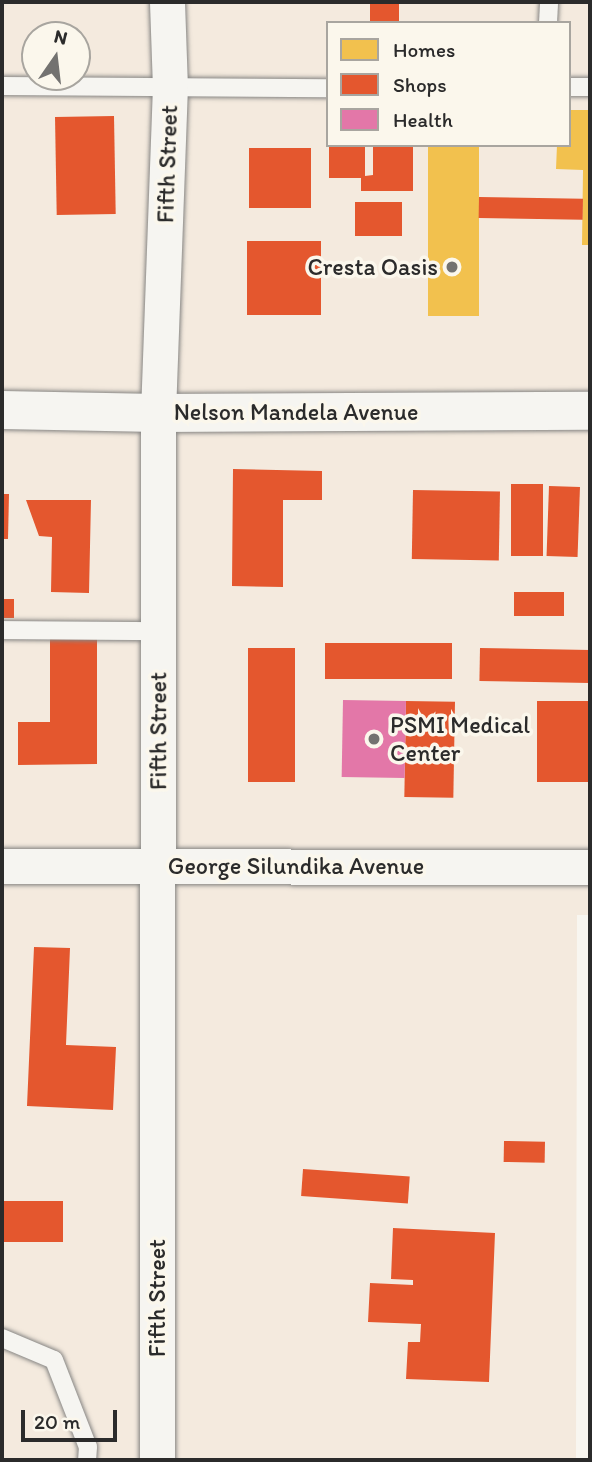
<!DOCTYPE html>
<style>
body{margin:0}
#map{position:relative;width:592px;height:1462px;overflow:hidden;background:#f8f6f0;font-family:Itim,sans-serif}
div>[style]{position:absolute}
.built>*{inset:0;background:#f4eade}
.homes>*{inset:0;background:#f2c14e;transform-origin:0 0}
.shops>*{inset:0;background:#e4572e;transform-origin:0 0}
.health>*{inset:0;background:#e377a8;transform-origin:0 0}
.roads{filter:drop-shadow(0 0 2px #878684) drop-shadow(0 0 2px #878684)}
.lane>*{height:18px;margin:-9px;padding:0 9px;transform-origin:9px;border-radius:9px;background:#f6f5f1}
.street>*{height:35px;margin:-17.5px;padding:0 17.5px;transform-origin:17.5px;border-radius:17.5px;background:#f6f5f1}
.secondary>*{height:38px;margin:-19px;padding:0 19px;transform-origin:19px;border-radius:19px;background:#f6f5f1}
.dots>*{width:19px;height:19px;translate:-50% -50%;box-sizing:border-box;border:4px solid #fbf7ec;border-radius:50%}
span{translate:-50% -50%;white-space:nowrap;text-align:center;line-height:1.15;-webkit-text-stroke:7px #fbf7ec;paint-order:stroke}
.street-label{font-size:24px;color:#2b2b2b}
.poi-label{font-size:24px;color:#2b2b2b}
.right{translate:-100% -50%;text-align:right}
.left{translate:0 -50%;text-align:left}
.frame{position:absolute;inset:0;border:4px solid #2b2b2b;pointer-events:none}
.legend{position:absolute;left:326px;top:21px;width:245px;height:126px;box-sizing:border-box;background:#fbf7ec;border:2px solid #a8a59f;margin:0;padding:9px 12px;list-style:none;font-size:21px;color:#2b2b2b}
.legend li{display:flex;align-items:center;gap:14px;height:35px}
.legend b{width:35px;border:2px solid #a8a59f}
.north{position:absolute;left:21px;top:21px;width:70px;height:70px;box-sizing:border-box;background:#fbf7ec;border:2px solid #a8a59f;border-radius:50%;rotate:14deg;font-size:19px;font-weight:700;line-height:28px;text-align:center;color:#2b2b2b}
.north::after{content:'';display:block;margin:auto;width:24px;height:32px;background:#737270;clip-path:polygon(50% 0,100% 100%,50% 72%,0 100%)}
.scale{position:absolute;left:21px;top:1410px;width:96px;height:32px;box-sizing:border-box;border:4px solid #2b2b2b;border-top:0;padding-left:9px;font-size:21px;line-height:24px;white-space:nowrap;color:#2b2b2b;-webkit-text-stroke:5px #fbf7ec;paint-order:stroke}
</style>
<div id="map">
<div class="built">
<i style="clip-path:polygon(evenodd,2px 2px,590px 2px,590px 915px,577px 915px,576px 1460px,2px 1460px,2px 2px,328px 23px,569px 23px,569px 145px,328px 145px,328px 23px,2px 2px,35px 35px,77px 35px,77px 77px,35px 77px,35px 35px)"></i>
</div>
<div class="homes">
<i style="clip-path:polygon(569px 110px,590px 110px,590px 245px,582px 245px,583px 170px,556px 169px,557px 145px,569px 145px)"></i>
<i style="left:428px;top:145px;width:51px;height:171px"></i>
</div>
<div class="shops">
<i style="left:370px;top:2px;width:29px;height:21px"></i>
<i style="left:114px;top:116px;width:98px;height:59px;rotate:89deg"></i>
<i style="clip-path:polygon(329px 145px,365px 145px,365px 176px,373px 175px,373px 145px,413px 145px,413px 191px,361px 191px,361px 178px,329px 178px)"></i>
<i style="left:249px;top:148px;width:62px;height:60px"></i>
<i style="left:479px;top:197px;width:104px;height:21px;rotate:1deg"></i>
<i style="left:355px;top:202px;width:47px;height:34px"></i>
<i style="left:247px;top:241px;width:74px;height:74px"></i>
<i style="clip-path:polygon(233px 469px,322px 471px,322px 500px,283px 500px,283px 587px,232px 586px)"></i>
<i style="left:511px;top:484px;width:32px;height:72px"></i>
<i style="left:549px;top:486px;width:31px;height:70px;rotate:2deg"></i>
<i style="left:413px;top:490px;width:87px;height:69px;rotate:1deg"></i>
<i style="clip-path:polygon(2px 494px,9px 494px,8px 539px,2px 539px)"></i>
<i style="clip-path:polygon(26px 500px,91px 500px,89px 593px,51px 592px,52px 537px,39px 536px)"></i>
<i style="left:514px;top:592px;width:50px;height:24px"></i>
<i style="left:2px;top:599px;width:12px;height:19px"></i>
<i style="clip-path:polygon(97px 632px,97px 764px,18px 765px,18px 722px,50px 722px,50px 633px)"></i>
<i style="left:325px;top:643px;width:127px;height:36px"></i>
<i style="left:248px;top:648px;width:47px;height:134px"></i>
<i style="left:480px;top:648px;width:110px;height:33px;rotate:1deg"></i>
<i style="left:406px;top:701px;width:49px;height:96px;rotate:1deg"></i>
<i style="left:537px;top:701px;width:53px;height:81px"></i>
<i style="clip-path:polygon(34px 947px,70px 948px,66px 1045px,116px 1047px,113px 1110px,27px 1106px)"></i>
<i style="left:504px;top:1141px;width:41px;height:21px;rotate:1deg"></i>
<i style="left:303px;top:1169px;width:107px;height:27px;rotate:4deg"></i>
<i style="left:2px;top:1201px;width:61px;height:41px"></i>
<i style="clip-path:polygon(393px 1228px,495px 1233px,489px 1382px,406px 1379px,408px 1342px,420px 1342px,421px 1324px,368px 1322px,370px 1283px,413px 1285px,413px 1280px,391px 1279px)"></i>
</div>
<div class="health">
<i style="left:343px;top:700px;width:63px;height:77px;rotate:1deg"></i>
</div>
<div class="roads">
<div class="lane">
<i style="left:548px;top:23px;width:21px;rotate:-87deg"></i>
<i style="left:2px;top:86px;width:326px;rotate:0.4deg"></i>
<i style="left:569px;top:87px;width:21px"></i>
<i style="left:2px;top:630px;width:156px;rotate:0.4deg"></i>
<i style="left:2px;top:1338px;width:56px;rotate:22.9deg"></i>
<i style="left:54px;top:1360px;width:93px;rotate:68.7deg"></i>
<i style="left:88px;top:1447px;width:13px;rotate:94deg"></i>
</div>
<div class="street">
<i style="left:2px;top:866px;width:588px;rotate:0.1deg"></i>
<i style="left:157px;top:1460px;width:1047px;rotate:-89.95deg"></i>
<i style="left:158px;top:413px;width:325px;rotate:-87.9deg"></i>
<i style="left:170px;top:88px;width:86px;rotate:-92deg"></i>
</div>
<div class="secondary">
<i style="left:2px;top:410px;width:156px;rotate:1.1deg"></i>
<i style="left:158px;top:413px;width:432px;rotate:-0.3deg"></i>
</div>
</div>
<div class="dots">
<i style="left:452px;top:267px;background:#737270"></i>
<i style="left:374px;top:739px;background:#737270"></i>
</div>
<div class="street-label">
<span style="left:167px;top:164px;rotate:-88deg">Fifth Street</span>
<span style="left:296px;top:412px">Nelson Mandela Avenue</span>
<span style="left:158px;top:731px;rotate:-90deg">Fifth Street</span>
<span style="left:296px;top:866px">George Silundika Avenue</span>
<span style="left:157px;top:1298px;rotate:-90deg">Fifth Street</span>
</div>
<div class="poi-label">
<span class="right" style="left:438px;top:267px">Cresta Oasis</span>
<span class="left" style="left:390px;top:739px">PSMI Medical<br>Center</span>
</div>
<div class="frame"></div>
<ul class="legend">
<li><b style="height:19px;background:#f2c14e"></b>Homes</li>
<li><b style="height:19px;background:#e4572e"></b>Shops</li>
<li><b style="height:19px;background:#e377a8"></b>Health</li>
</ul>
<div class="north">N</div>
<div class="scale">20 m</div>
</div>
